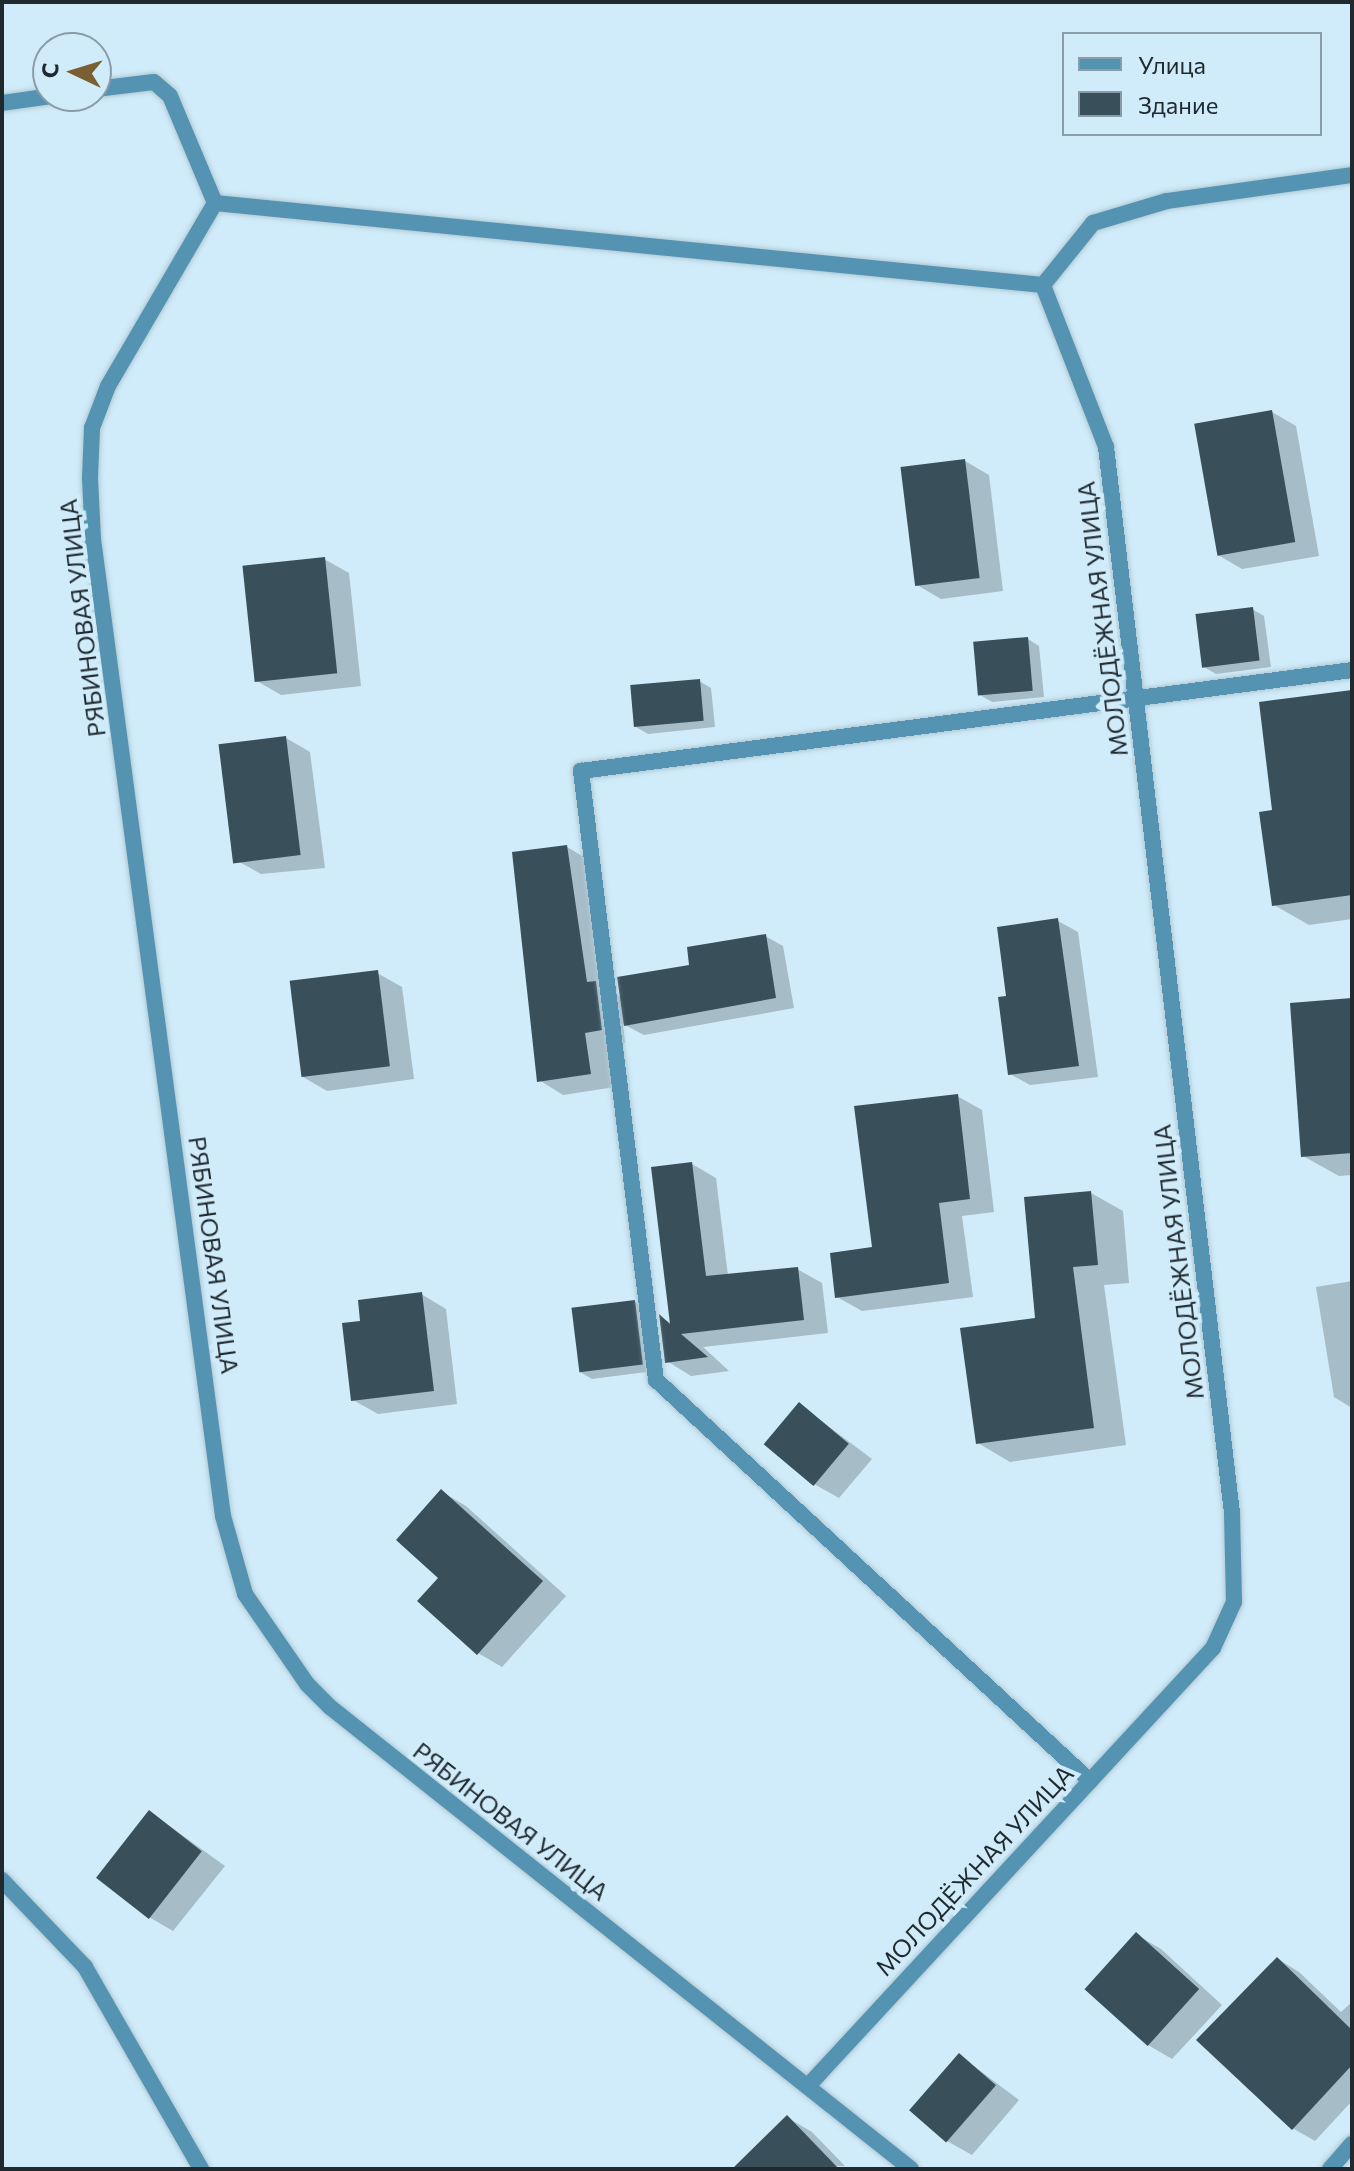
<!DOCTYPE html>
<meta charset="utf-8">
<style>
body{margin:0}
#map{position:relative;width:1354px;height:2171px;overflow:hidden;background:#d0ebf9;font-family:Commissioner,sans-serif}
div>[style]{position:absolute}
.shadow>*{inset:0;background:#0003}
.building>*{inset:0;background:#39505b;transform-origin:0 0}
.roads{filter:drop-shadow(0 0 2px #b0c8d4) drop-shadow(0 0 2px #b0c8d4)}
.lane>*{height:16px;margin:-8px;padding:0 8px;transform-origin:8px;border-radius:8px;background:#5494b2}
.street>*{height:16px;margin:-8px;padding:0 8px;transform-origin:8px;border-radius:8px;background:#5494b2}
span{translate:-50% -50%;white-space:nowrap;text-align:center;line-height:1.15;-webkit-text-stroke:8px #d0ebf9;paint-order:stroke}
.street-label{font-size:24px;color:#1f292e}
.frame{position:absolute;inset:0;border:4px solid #1f292e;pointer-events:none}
.legend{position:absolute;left:1062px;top:32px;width:260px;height:104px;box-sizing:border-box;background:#d0ebf9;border:2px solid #899da8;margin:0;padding:10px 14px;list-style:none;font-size:24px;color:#1f292e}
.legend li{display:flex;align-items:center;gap:16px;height:40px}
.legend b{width:40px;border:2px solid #899da8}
.north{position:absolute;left:32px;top:32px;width:80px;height:80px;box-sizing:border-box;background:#d0ebf9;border:2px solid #899da8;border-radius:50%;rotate:274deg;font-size:22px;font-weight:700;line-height:32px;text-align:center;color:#1f292e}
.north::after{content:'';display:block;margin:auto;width:28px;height:36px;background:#795f31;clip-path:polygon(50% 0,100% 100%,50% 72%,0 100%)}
</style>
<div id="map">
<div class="shadow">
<i style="clip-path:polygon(1272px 412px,1296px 426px,1319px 556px,1242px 569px,1218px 555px)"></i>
<i style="clip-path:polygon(965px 461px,989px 475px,1003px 591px,941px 599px,917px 585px)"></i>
<i style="clip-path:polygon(324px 559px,349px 573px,361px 686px,281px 695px,257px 681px)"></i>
<i style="clip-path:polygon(1252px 609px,1264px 616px,1271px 667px,1216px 674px,1204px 667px)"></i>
<i style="clip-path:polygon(1028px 639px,1039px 646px,1044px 697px,992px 702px,980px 695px)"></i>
<i style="clip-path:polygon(699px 681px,711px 688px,715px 727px,648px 734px,636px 727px)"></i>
<i style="clip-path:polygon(1352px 694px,1352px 919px,1309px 925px,1274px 905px,1275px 812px)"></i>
<i style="clip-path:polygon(286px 738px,310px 752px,325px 868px,261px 874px,236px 860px)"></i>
<i style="clip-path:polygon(567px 847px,591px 861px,610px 991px,622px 998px,765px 936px,783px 946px,794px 1008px,644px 1035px,623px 1024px,625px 1043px,609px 1046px,615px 1087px,563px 1095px,539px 1080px)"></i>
<i style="clip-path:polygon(1058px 921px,1078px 932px,1098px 1077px,1030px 1085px,1010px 1074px,1008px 998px)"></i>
<i style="clip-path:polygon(377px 973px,402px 987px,414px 1079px,327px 1091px,303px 1077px)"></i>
<i style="clip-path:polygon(1352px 1000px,1352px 1175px,1339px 1176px,1303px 1156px)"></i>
<i style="clip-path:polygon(957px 1096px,982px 1110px,994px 1212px,962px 1216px,973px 1297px,862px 1311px,837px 1297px,875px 1249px)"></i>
<i style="clip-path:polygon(692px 1164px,716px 1178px,728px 1276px,797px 1269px,822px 1283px,828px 1333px,703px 1347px,729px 1371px,691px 1376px,667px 1361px,661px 1317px,672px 1324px)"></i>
<i style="clip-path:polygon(1091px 1193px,1123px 1211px,1129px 1283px,1104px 1285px,1126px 1445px,1010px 1462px,978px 1443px)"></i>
<i style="clip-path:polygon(1352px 1281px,1352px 1408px,1334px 1397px,1316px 1287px)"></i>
<i style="clip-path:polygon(421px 1294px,446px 1309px,457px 1404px,378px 1414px,353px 1400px,363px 1323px)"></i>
<i style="clip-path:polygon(635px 1302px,647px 1309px,654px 1371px,592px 1379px,580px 1372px)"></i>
<i style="clip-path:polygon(800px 1405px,872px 1459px,839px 1498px,814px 1484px)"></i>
<i style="clip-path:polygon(442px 1492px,466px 1506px,566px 1596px,502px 1667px,478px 1653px,441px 1578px)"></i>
<i style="clip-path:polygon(150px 1812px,225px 1866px,173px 1931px,149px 1917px)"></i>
<i style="clip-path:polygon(1137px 1935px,1161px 1949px,1222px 2005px,1172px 2059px,1148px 2045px)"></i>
<i style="clip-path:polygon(1278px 1959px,1299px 1972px,1341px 2012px,1352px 2002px,1352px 2101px,1315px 2141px,1294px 2129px,1199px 2040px)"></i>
<i style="clip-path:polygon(959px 2055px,1019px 2100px,972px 2155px,947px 2141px)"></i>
<i style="clip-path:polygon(788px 2118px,812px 2132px,845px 2166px,749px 2169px)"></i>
</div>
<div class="building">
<i style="left:1272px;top:410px;width:134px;height:79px;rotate:80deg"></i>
<i style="left:965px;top:459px;width:120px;height:65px;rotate:83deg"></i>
<i style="left:325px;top:557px;width:117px;height:83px;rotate:84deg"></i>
<i style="left:1253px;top:607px;width:54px;height:58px;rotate:83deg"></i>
<i style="left:1028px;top:637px;width:54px;height:55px;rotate:85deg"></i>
<i style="left:700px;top:679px;width:42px;height:70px;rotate:85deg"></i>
<i style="clip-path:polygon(1352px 690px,1352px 895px,1272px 906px,1259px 812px,1272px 810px,1259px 702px)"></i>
<i style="left:286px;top:736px;width:120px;height:68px;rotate:83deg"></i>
<i style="clip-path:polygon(567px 845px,587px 982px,596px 981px,602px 1030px,585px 1033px,591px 1074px,537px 1082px,512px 852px)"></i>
<i style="clip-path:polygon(1058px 918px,1079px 1066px,1008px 1075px,998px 997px,1006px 996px,997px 927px)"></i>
<i style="clip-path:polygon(766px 934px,776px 998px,624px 1026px,617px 977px,689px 965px,687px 947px)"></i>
<i style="left:378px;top:970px;width:97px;height:89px;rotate:83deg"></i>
<i style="clip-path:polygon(1352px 998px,1352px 1153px,1301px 1157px,1290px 1003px)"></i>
<i style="clip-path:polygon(958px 1094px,970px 1199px,939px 1203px,949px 1283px,835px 1298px,830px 1253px,872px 1247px,854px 1106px)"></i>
<i style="clip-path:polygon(692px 1162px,706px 1276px,798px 1267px,804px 1320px,681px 1334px,708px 1357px,665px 1363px,659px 1314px,670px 1324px,651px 1167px)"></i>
<i style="clip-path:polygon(1091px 1191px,1098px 1265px,1073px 1267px,1094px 1428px,976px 1444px,960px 1328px,1035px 1318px,1024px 1197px)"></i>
<i style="clip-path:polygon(422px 1292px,434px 1391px,351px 1401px,342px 1323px,360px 1321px,358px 1300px)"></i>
<i style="left:635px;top:1300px;width:65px;height:64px;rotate:83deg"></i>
<i style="left:799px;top:1402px;width:65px;height:55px;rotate:40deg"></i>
<i style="clip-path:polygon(441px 1489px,543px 1581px,477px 1655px,417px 1601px,438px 1578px,396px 1540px)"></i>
<i style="left:149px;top:1810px;width:67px;height:86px;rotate:38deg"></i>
<i style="left:1136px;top:1932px;width:85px;height:77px;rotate:42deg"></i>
<i style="clip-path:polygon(1277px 1957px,1352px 2030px,1352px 2065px,1292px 2130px,1196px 2040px)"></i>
<i style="left:959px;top:2053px;width:49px;height:76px;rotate:41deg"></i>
<i style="clip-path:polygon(787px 2115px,839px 2169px,732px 2169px)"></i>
</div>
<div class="roads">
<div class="lane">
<i style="left:1090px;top:1781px;width:591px;rotate:-137.26deg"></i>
<i style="left:656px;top:1380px;width:614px;rotate:-97.02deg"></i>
<i style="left:581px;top:771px;width:778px;rotate:-7.46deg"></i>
<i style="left:2px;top:1880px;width:120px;rotate:46.3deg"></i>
<i style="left:85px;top:1967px;width:233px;rotate:60.1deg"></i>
<i style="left:1330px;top:2169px;width:33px;rotate:-49deg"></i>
</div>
<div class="street">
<i style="left:96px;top:89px;width:58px;rotate:-6.9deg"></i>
<i style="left:154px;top:82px;width:21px;rotate:41deg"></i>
<i style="left:170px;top:96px;width:116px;rotate:67.2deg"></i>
<i style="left:2px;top:103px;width:49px;rotate:-8.1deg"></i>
<i style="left:215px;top:203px;width:212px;rotate:120.3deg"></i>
<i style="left:108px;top:386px;width:45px;rotate:110.9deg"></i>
<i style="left:92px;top:428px;width:50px;rotate:92.3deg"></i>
<i style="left:90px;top:478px;width:61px;rotate:87.2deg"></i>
<i style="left:93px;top:539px;width:986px;rotate:82.42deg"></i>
<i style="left:223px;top:1516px;width:81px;rotate:74.2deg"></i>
<i style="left:245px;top:1594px;width:109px;rotate:55.4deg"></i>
<i style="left:307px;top:1684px;width:33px;rotate:45deg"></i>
<i style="left:330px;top:1707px;width:742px;rotate:38.49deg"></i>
<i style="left:215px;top:203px;width:832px;rotate:5.66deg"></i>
<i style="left:1043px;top:285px;width:80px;rotate:-51.1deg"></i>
<i style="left:1093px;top:223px;width:77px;rotate:-16.6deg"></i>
<i style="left:1167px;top:201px;width:187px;rotate:-8deg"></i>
<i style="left:808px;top:2086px;width:597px;rotate:-47.24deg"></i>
<i style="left:1213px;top:1648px;width:51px;rotate:-65.5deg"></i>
<i style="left:1234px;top:1602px;width:89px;rotate:-91.3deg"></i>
<i style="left:1232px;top:1513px;width:1073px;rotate:-96.74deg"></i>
<i style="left:1106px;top:447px;width:174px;rotate:-111.3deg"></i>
</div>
</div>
<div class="street-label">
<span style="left:82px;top:618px;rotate:-97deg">РЯБИНОВАЯ УЛИЦА</span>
<span style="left:1102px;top:619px;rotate:-97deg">МОЛОДЁЖНАЯ УЛИЦА</span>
<span style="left:214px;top:1255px;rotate:82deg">РЯБИНОВАЯ УЛИЦА</span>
<span style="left:1178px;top:1262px;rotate:-97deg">МОЛОДЁЖНАЯ УЛИЦА</span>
<span style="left:511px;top:1821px;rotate:38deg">РЯБИНОВАЯ УЛИЦА</span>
<span style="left:974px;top:1870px;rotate:-47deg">МОЛОДЁЖНАЯ УЛИЦА</span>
</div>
<div class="frame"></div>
<ul class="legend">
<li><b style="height:10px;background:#5494b2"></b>Улица</li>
<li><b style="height:22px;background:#39505b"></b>Здание</li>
</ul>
<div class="north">С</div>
</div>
